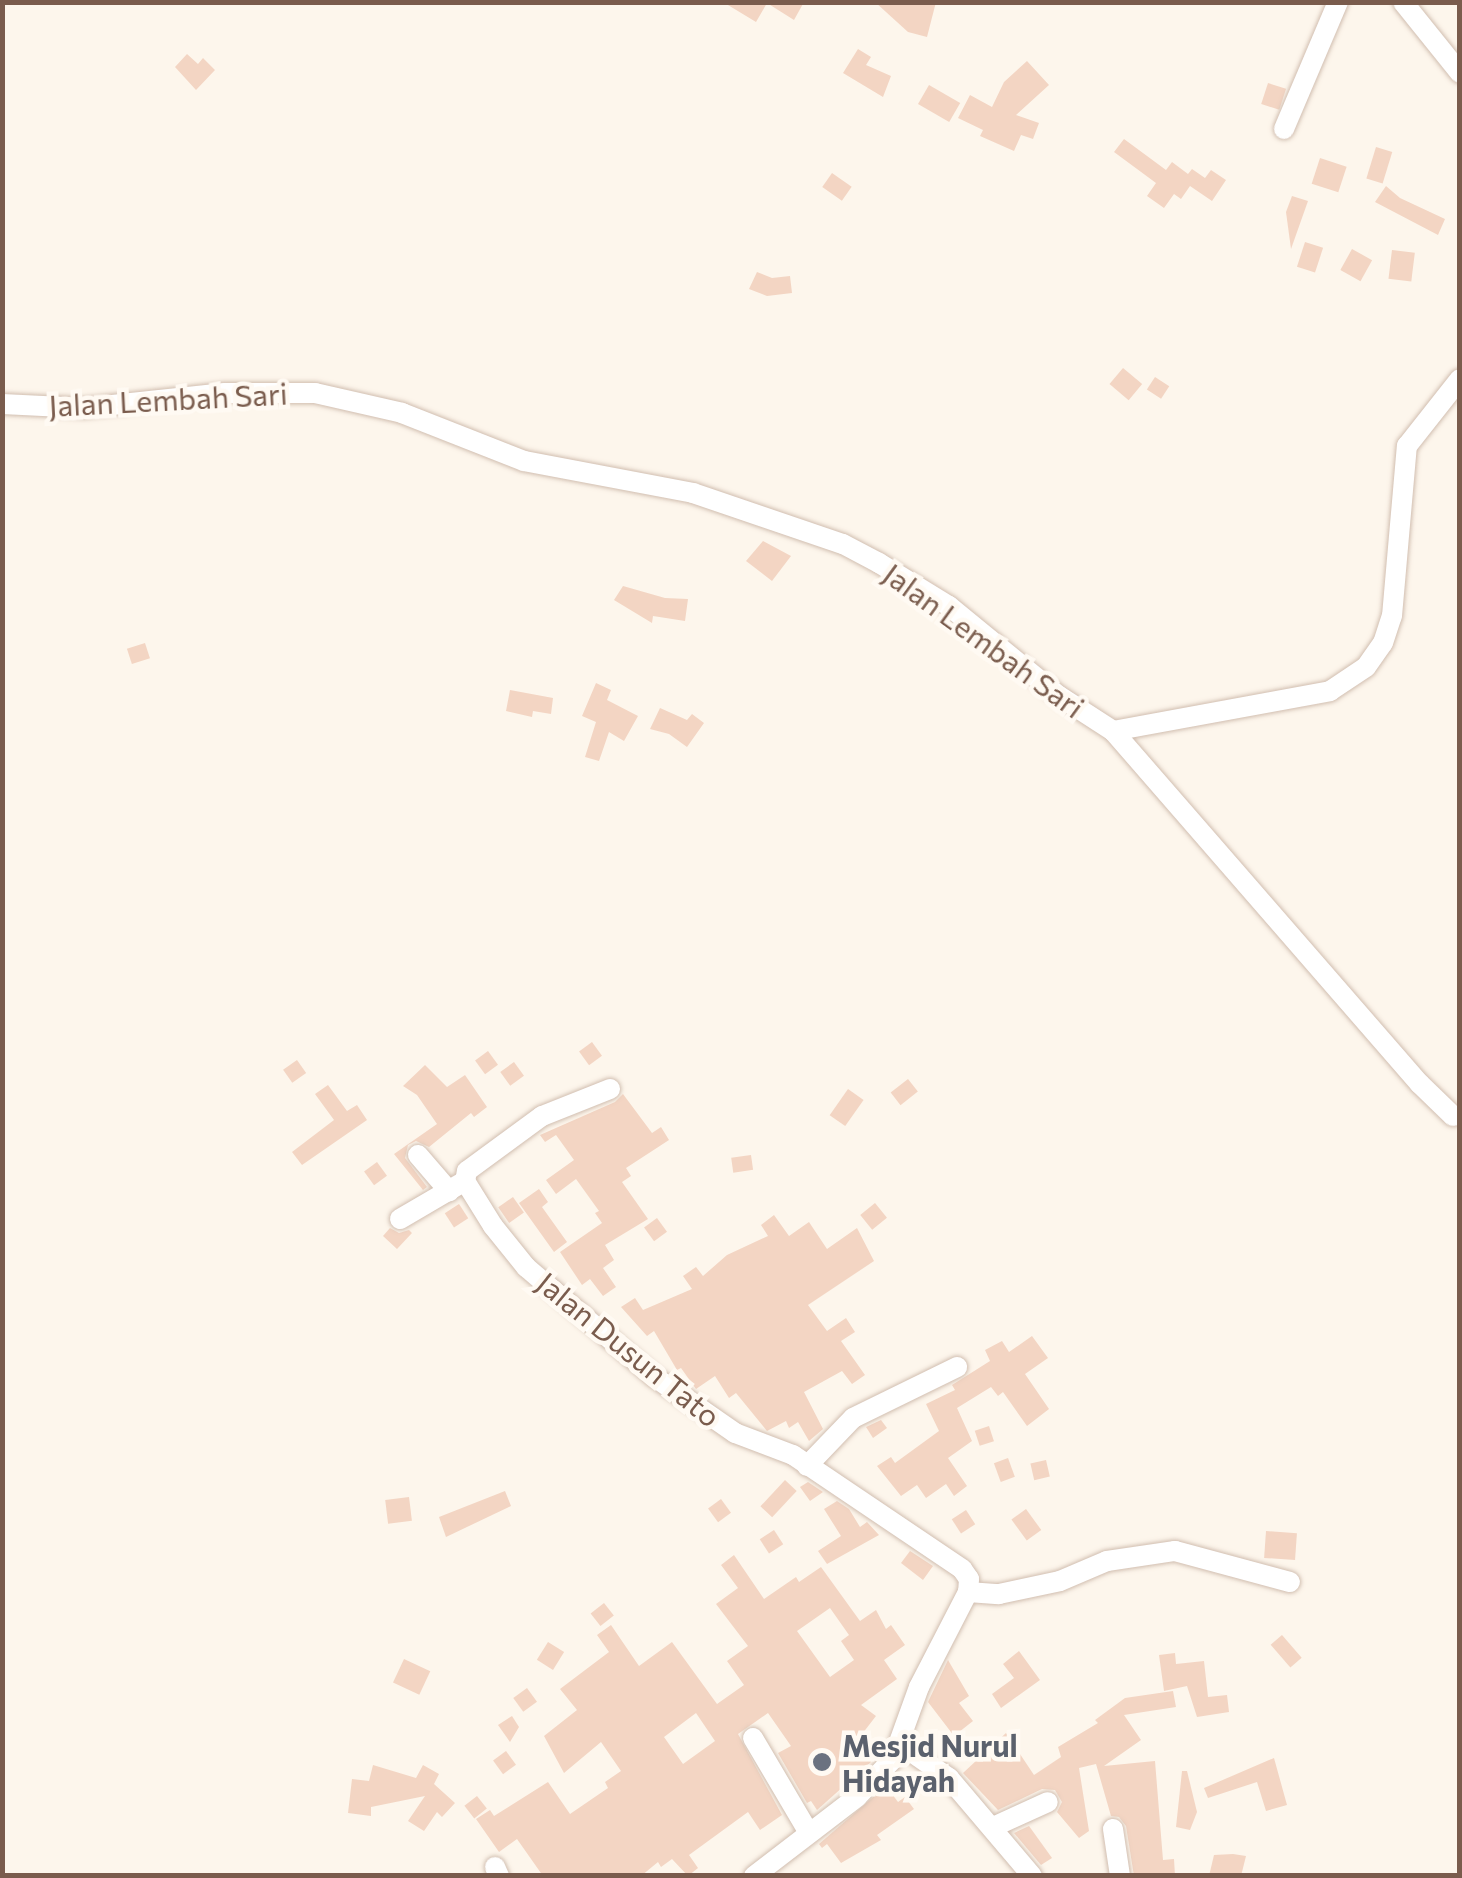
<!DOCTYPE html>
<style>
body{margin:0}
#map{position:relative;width:1462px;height:1878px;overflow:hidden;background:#fdf6ec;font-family:Commissioner,sans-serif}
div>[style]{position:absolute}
.building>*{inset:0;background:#f3d5c3;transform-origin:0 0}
.roads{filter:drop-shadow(0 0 2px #d1beb0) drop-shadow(0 0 2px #d1beb0)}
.minor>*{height:20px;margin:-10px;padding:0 10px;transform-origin:10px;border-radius:10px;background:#fff}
.dots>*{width:28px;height:28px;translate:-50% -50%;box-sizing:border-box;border:5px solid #fffaf3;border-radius:50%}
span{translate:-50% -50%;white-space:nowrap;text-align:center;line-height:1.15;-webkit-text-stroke:9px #fffaf3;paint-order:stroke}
.street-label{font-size:30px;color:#7a5c4d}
.worship-label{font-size:30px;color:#5b616d;font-weight:700}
.left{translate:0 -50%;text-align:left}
.frame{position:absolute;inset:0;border:5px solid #7a5c4d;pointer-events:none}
</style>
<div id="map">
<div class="building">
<i style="clip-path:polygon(723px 2px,804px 2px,794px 20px,767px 3px,756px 22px)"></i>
<i style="clip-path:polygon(875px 2px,936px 2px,927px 37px,908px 32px)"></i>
<i style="clip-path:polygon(858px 49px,871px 57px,866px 65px,891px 76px,883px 97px,843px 73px)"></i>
<i style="clip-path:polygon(187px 54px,198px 64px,203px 58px,215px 70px,196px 90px,175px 67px)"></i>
<i style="clip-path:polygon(1027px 61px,1049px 85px,1016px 115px,1039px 123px,1033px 139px,1021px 135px,1014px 151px,980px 136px,983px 130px,958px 118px,970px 95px,992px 107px,1004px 82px)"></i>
<i style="left:1268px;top:83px;width:19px;height:22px;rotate:18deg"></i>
<i style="left:929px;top:85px;width:36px;height:22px;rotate:30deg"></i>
<i style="clip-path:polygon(1124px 139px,1166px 170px,1172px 162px,1188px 174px,1192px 169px,1205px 178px,1211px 170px,1226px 180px,1212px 201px,1190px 186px,1181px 199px,1174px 194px,1164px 208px,1147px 196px,1156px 183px,1114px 152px)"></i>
<i style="left:1376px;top:147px;width:17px;height:33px;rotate:17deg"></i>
<i style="left:1320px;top:158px;width:28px;height:27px;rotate:18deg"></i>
<i style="left:832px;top:173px;width:24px;height:17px;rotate:35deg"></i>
<i style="clip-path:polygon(1386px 186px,1400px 198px,1445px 219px,1438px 235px,1375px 202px)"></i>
<i style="clip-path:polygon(1292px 196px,1308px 201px,1291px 249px,1286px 212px)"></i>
<i style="left:1305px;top:242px;width:19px;height:26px;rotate:18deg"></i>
<i style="left:1352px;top:249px;width:23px;height:24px;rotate:29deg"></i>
<i style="left:1392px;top:250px;width:23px;height:29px;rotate:7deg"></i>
<i style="clip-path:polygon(757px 272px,772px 278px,790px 276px,792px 293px,767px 296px,749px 289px)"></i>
<i style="left:1123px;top:368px;width:25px;height:21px;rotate:40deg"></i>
<i style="left:1155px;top:377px;width:17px;height:15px;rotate:33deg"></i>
<i style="clip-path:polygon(763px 541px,791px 556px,772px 581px,746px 561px)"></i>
<i style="clip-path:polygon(623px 586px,665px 598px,688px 599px,685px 621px,653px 616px,652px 623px,614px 600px)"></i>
<i style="left:145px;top:643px;width:16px;height:19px;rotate:72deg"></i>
<i style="clip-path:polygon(596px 683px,611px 690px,607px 700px,638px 716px,624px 741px,609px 732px,599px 761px,585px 757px,596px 722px,582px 716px)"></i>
<i style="clip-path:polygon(510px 690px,553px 698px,551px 714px,533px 711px,532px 717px,506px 711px)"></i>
<i style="clip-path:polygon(660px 708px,687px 720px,692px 714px,704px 723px,687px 747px,669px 734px,650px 729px)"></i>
<i style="left:592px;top:1042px;width:17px;height:16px;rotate:54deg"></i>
<i style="left:488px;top:1051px;width:17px;height:16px;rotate:54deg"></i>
<i style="left:297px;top:1060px;width:16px;height:17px;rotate:55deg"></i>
<i style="left:514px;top:1062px;width:17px;height:17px;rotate:54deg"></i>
<i style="clip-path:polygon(425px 1065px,447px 1087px,465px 1075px,487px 1107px,474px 1117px,471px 1113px,429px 1147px,416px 1141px,408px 1145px,405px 1158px,427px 1187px,423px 1190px,394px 1154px,437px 1124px,417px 1095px,403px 1086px)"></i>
<i style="left:908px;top:1079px;width:16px;height:22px;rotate:52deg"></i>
<i style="clip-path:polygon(328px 1085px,347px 1111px,357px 1105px,367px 1120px,302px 1165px,292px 1152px,334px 1120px,315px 1094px)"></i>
<i style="left:848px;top:1089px;width:19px;height:32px;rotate:35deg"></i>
<i style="clip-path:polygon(623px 1094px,652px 1133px,661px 1127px,669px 1140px,626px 1168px,631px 1176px,622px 1182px,648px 1219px,605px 1245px,614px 1260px,603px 1268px,616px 1287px,603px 1296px,590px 1279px,582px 1285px,560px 1252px,602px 1223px,595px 1213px,599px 1211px,576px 1179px,556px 1194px,546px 1180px,574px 1160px,556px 1135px,545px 1142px,540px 1135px,615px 1102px)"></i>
<i style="left:751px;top:1155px;width:15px;height:20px;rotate:82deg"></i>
<i style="left:377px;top:1162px;width:17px;height:16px;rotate:54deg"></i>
<i style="clip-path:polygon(539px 1189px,548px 1202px,542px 1207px,567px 1242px,554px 1252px,519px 1203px)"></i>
<i style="left:513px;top:1197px;width:19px;height:18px;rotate:55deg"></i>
<i style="left:875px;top:1203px;width:19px;height:19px;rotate:51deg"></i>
<i style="left:459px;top:1204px;width:17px;height:17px;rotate:57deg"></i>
<i style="clip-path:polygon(774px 1215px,789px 1236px,809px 1222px,827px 1249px,857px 1228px,874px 1261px,808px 1305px,827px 1331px,846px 1318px,855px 1332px,841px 1341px,865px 1375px,852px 1384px,842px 1371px,804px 1392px,823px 1429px,809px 1441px,798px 1422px,789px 1428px,786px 1421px,767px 1431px,736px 1393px,729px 1398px,715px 1376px,696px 1389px,681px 1368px,677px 1370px,654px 1331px,647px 1336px,621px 1307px,635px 1298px,643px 1310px,692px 1289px,683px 1276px,696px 1267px,703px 1276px,727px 1255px,768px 1236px,761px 1225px)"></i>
<i style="left:657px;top:1218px;width:17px;height:16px;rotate:54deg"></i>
<i style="clip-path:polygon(390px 1228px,399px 1233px,409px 1230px,412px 1233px,397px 1249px,383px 1236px)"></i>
<i style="clip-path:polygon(1032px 1336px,1048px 1358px,1025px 1374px,1049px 1409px,1027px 1426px,1003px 1392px,998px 1396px,991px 1387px,957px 1408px,972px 1441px,948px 1458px,967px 1486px,954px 1496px,946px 1484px,926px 1498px,917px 1485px,901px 1496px,877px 1466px,891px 1457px,895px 1463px,939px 1431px,926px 1404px,955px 1390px,952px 1385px,990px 1361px,985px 1350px,1002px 1341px,1009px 1352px)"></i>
<i style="clip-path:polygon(881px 1420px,887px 1428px,873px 1438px,866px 1427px)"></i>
<i style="left:989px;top:1426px;width:16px;height:15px;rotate:72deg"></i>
<i style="left:1008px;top:1458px;width:20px;height:15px;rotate:70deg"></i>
<i style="left:1046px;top:1460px;width:17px;height:16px;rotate:77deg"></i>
<i style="left:785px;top:1480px;width:16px;height:36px;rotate:43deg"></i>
<i style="clip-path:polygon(808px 1482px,823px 1492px,810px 1501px,800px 1487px)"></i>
<i style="clip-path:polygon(505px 1491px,511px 1506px,446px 1537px,439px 1517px)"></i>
<i style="left:409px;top:1497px;width:24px;height:24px;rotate:83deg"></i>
<i style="left:721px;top:1499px;width:17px;height:16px;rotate:54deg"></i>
<i style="clip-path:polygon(837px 1501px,849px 1509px,860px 1527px,867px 1522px,879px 1535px,827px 1564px,818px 1551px,841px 1536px,824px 1509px)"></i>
<i style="left:1026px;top:1509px;width:26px;height:18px;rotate:54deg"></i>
<i style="left:966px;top:1510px;width:17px;height:17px;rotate:57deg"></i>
<i style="left:774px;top:1530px;width:17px;height:17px;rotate:57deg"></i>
<i style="left:1266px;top:1531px;width:31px;height:27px;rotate:4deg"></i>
<i style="clip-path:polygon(910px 1551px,933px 1566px,923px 1580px,901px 1563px)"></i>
<i style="clip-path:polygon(evenodd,734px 1555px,764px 1599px,796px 1577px,799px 1582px,821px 1567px,860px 1621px,876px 1610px,886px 1629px,891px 1625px,905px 1645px,884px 1660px,897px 1679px,861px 1705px,876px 1716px,859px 1738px,871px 1762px,817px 1810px,811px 1801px,807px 1803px,778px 1753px,791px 1746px,768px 1713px,738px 1734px,782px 1815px,760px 1830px,748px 1812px,689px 1855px,698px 1868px,688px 1876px,672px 1859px,661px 1867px,658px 1862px,641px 1876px,543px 1876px,517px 1839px,499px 1852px,476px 1819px,490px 1810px,494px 1816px,548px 1782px,570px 1814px,608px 1788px,605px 1782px,621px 1771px,601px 1742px,564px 1773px,544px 1736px,577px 1710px,560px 1689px,609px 1652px,597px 1635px,611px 1625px,639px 1666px,672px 1642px,717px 1704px,744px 1685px,727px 1661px,748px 1646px,716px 1604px,738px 1588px,721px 1565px,734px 1555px,830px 1608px,849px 1635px,841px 1641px,854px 1660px,830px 1677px,797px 1631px,830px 1608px,734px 1555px,696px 1713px,715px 1741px,683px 1764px,664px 1737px,696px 1713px)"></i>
<i style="left:604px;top:1603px;width:16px;height:17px;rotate:52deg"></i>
<i style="left:1282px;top:1635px;width:30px;height:15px;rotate:49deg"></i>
<i style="left:548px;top:1642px;width:19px;height:21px;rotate:32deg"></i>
<i style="clip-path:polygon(1019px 1651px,1040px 1680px,1001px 1708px,992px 1694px,1014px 1678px,1003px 1664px)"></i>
<i style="clip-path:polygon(1175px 1653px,1176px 1664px,1204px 1661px,1208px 1697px,1227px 1695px,1229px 1712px,1197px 1717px,1187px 1686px,1164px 1691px,1159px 1655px)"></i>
<i style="left:404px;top:1659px;width:29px;height:26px;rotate:25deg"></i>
<i style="clip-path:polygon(948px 1660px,969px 1696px,959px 1703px,973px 1721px,954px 1736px,928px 1702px)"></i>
<i style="left:527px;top:1688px;width:17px;height:17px;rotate:54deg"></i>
<i style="clip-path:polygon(1173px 1691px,1176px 1707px,1124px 1715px,1141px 1740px,1104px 1766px,1155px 1761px,1163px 1860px,1174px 1859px,1175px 1876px,1134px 1876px,1126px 1826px,1119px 1817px,1111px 1816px,1096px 1764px,1079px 1768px,1089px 1831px,1079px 1838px,1057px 1812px,1062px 1802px,1055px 1790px,1042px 1789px,998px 1810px,963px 1773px,1006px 1733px,1034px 1775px,1061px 1757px,1058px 1747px,1098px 1723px,1095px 1720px,1125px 1698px)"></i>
<i style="clip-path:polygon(512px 1716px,519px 1727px,510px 1742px,498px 1725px)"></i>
<i style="left:506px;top:1751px;width:17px;height:16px;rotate:54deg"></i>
<i style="clip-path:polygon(1274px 1758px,1287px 1805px,1266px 1811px,1257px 1782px,1208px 1798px,1204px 1788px)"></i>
<i style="clip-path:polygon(373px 1765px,416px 1778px,423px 1765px,439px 1774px,434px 1784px,455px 1803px,442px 1817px,437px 1812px,424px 1831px,408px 1821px,425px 1796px,371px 1807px,371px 1816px,348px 1813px,352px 1779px,369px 1781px)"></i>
<i style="clip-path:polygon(1182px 1771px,1187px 1771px,1197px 1812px,1190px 1830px,1176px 1827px)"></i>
<i style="clip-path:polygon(886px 1786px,898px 1802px,905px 1797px,914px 1809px,877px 1835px,881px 1840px,841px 1863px,827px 1844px,822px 1848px,819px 1844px)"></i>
<i style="left:477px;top:1796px;width:16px;height:16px;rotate:52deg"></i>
<i style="clip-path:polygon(1029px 1826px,1052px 1858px,1041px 1865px,1014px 1833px)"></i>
<i style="clip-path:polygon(1233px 1854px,1246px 1856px,1241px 1876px,1209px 1876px,1214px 1855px)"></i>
</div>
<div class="roads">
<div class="minor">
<i style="left:1403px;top:2px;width:91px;rotate:51.2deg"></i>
<i style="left:1284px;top:129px;width:138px;rotate:-67deg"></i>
<i style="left:2px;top:404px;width:82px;rotate:2.8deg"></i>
<i style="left:84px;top:408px;width:142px;rotate:-6.1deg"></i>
<i style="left:225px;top:393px;width:90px"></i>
<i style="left:315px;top:393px;width:89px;rotate:12.9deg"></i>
<i style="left:402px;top:413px;width:131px;rotate:21.5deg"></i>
<i style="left:524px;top:461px;width:172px;rotate:10.7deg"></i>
<i style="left:693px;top:493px;width:158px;rotate:18.8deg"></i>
<i style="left:843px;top:544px;width:41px;rotate:27.8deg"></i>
<i style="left:879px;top:563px;width:82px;rotate:31.6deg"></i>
<i style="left:949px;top:606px;width:142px;rotate:39.3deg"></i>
<i style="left:1059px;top:696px;width:64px;rotate:32.9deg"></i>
<i style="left:1113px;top:731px;width:221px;rotate:-10.4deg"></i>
<i style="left:1330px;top:691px;width:43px;rotate:-33.7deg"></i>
<i style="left:1366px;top:667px;width:29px;rotate:-55deg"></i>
<i style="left:1383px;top:643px;width:28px;rotate:-72deg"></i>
<i style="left:1392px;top:616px;width:171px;rotate:-85deg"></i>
<i style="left:1407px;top:446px;width:85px;rotate:-51.7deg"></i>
<i style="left:1113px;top:731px;width:468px;rotate:49deg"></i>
<i style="left:1420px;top:1084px;width:46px;rotate:44.1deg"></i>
<i style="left:610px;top:1089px;width:73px;rotate:158.3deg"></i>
<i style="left:542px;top:1116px;width:93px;rotate:143.7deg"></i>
<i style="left:467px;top:1171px;width:10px;rotate:101deg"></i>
<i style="left:465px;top:1181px;width:53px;rotate:58.1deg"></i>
<i style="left:493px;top:1226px;width:53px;rotate:51.2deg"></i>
<i style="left:526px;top:1267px;width:167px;rotate:40.6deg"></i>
<i style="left:653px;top:1376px;width:100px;rotate:34.8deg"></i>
<i style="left:735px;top:1433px;width:62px;rotate:20.8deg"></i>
<i style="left:793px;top:1455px;width:204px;rotate:34deg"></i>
<i style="left:962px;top:1569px;width:12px;rotate:55deg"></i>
<i style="left:969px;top:1579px;width:13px;rotate:94deg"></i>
<i style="left:968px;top:1592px;width:107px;rotate:117.3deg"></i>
<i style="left:919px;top:1687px;width:77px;rotate:109.9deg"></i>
<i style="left:893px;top:1759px;width:52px;rotate:133.5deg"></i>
<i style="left:857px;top:1797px;width:130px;rotate:142.5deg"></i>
<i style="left:418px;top:1155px;width:48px;rotate:49.3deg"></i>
<i style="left:400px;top:1219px;width:75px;rotate:-30.3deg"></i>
<i style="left:807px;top:1466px;width:66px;rotate:-46.2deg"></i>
<i style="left:853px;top:1418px;width:116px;rotate:-26.1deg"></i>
<i style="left:968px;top:1592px;width:31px;rotate:4deg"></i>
<i style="left:999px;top:1594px;width:62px;rotate:-12deg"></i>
<i style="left:1060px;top:1581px;width:51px;rotate:-23.1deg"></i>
<i style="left:1107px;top:1561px;width:69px;rotate:-8.4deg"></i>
<i style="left:1175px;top:1551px;width:119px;rotate:15.1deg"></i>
<i style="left:753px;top:1738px;width:110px;rotate:59.5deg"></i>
<i style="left:900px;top:1744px;width:60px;rotate:34.8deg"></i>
<i style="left:949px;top:1778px;width:128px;rotate:49.7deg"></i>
<i style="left:993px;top:1827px;width:60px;rotate:-24.4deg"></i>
<i style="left:1113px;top:1829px;width:48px;rotate:81.5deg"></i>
<i style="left:495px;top:1867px;width:10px;rotate:66deg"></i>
</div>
</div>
<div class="dots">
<i style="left:822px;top:1762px;background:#6b7280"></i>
</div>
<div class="street-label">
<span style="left:168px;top:399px;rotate:-3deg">Jalan Lembah Sari</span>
<span style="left:984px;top:640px;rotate:36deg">Jalan Lembah Sari</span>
<span style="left:629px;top:1349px;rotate:39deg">Jalan Dusun Tato</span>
</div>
<div class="worship-label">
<span class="left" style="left:842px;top:1762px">Mesjid Nurul<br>Hidayah</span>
</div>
<div class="frame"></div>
</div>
